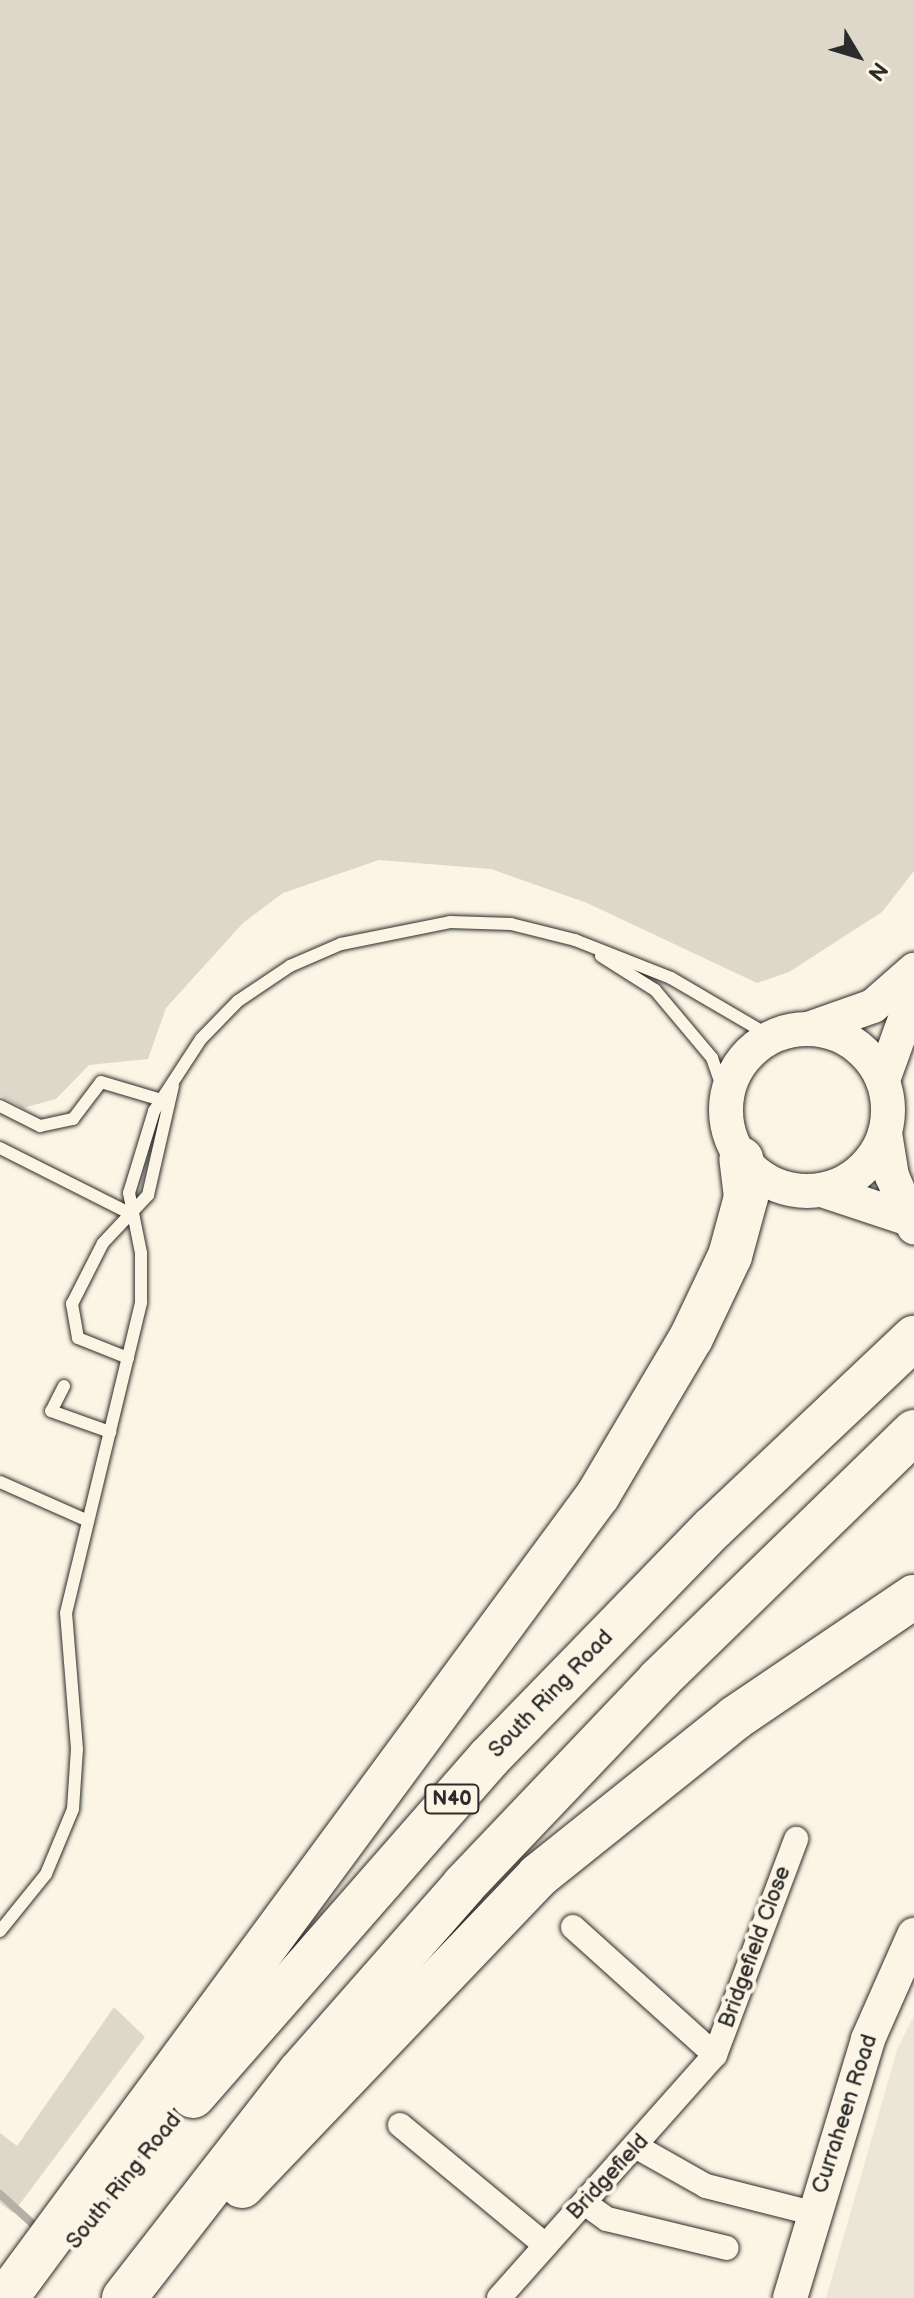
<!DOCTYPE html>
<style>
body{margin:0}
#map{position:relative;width:914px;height:2298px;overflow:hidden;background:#fcf5e5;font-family:"Balsamiq Sans",sans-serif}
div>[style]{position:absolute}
.built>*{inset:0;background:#ece6d7}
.green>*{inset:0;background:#ded8ca}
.stream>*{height:8px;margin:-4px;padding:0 4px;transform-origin:4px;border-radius:4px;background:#b4b0a5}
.roads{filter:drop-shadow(0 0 2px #2b2b2b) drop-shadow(0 0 2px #2b2b2b)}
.lane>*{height:12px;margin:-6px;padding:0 6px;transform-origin:6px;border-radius:6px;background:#fcf5e5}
.street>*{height:24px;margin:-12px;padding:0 12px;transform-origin:12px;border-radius:12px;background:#fcf5e5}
.secondary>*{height:34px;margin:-17px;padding:0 17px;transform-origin:17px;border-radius:17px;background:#fcf5e5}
.secondary>.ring{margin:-17px;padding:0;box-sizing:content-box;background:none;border:34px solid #fcf5e5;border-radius:50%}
.highway>*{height:44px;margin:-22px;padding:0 22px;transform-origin:22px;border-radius:22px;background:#fcf5e5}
span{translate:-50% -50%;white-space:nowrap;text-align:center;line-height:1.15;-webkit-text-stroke:8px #fcf5e5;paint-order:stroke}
.shield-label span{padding:2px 6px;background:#fcf5e5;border:2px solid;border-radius:6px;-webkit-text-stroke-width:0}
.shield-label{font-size:20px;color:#2b2b2b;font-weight:700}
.street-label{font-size:22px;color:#2b2b2b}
.north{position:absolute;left:818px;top:16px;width:80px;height:80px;-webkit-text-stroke:6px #fcf5e5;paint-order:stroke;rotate:128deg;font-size:22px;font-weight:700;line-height:32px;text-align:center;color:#2b2b2b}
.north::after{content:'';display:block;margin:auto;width:28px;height:36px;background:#2b2b2b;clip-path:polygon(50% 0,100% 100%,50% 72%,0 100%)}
</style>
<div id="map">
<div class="built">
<i style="clip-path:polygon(914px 2015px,914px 2298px,826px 2298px,897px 2050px)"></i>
</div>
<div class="green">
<i style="clip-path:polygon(0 0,914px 0,914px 871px,882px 912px,789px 972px,757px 983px,587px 903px,491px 869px,379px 860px,283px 893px,243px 923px,166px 1008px,148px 1059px,89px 1065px,56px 1099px,23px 1108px,0 1095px)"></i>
<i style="clip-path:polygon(114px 2007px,145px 2037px,13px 2213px,0 2203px,0 2133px,17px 2146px)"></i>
</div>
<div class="stream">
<i style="left:0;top:2194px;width:46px;rotate:42.4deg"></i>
</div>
<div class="roads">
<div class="lane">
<i style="left:601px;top:956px;width:64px;rotate:32.2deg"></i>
<i style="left:655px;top:990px;width:89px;rotate:50deg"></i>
<i style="left:712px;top:1058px;width:42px;rotate:70.7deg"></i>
<i style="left:0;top:1106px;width:45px;rotate:26.6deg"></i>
<i style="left:40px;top:1126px;width:34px;rotate:-12deg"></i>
<i style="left:73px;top:1119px;width:46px;rotate:-52.9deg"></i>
<i style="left:101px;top:1082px;width:63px;rotate:16.7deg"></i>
<i style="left:0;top:1148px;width:147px;rotate:26.7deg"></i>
<i style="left:128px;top:1358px;width:54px;rotate:-158.2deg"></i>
<i style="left:78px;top:1338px;width:35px;rotate:-100deg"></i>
<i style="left:72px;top:1304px;width:68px;rotate:-63.1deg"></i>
<i style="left:103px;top:1243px;width:66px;rotate:-46.8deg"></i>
<i style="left:148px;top:1195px;width:112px;rotate:-77.1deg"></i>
<i style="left:64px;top:1386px;width:28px;rotate:117deg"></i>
<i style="left:51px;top:1411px;width:63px;rotate:19.6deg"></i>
<i style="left:0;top:1482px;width:96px;rotate:23.9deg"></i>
<i style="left:0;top:1931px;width:73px;rotate:-51.1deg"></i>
<i style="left:46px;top:1874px;width:70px;rotate:-67.4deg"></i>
<i style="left:73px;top:1809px;width:60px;rotate:-86.2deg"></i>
<i style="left:77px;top:1749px;width:136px;rotate:-94.6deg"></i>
<i style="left:66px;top:1613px;width:320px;rotate:-76.4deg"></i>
<i style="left:141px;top:1302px;width:49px;rotate:-90deg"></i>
<i style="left:141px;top:1253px;width:61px;rotate:-101.3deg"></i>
<i style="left:129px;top:1193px;width:86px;rotate:-73deg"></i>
<i style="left:154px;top:1111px;width:86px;rotate:-56.9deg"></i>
<i style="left:201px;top:1039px;width:53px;rotate:-45.8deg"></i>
<i style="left:238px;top:1001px;width:63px;rotate:-33.9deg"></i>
<i style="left:290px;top:966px;width:56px;rotate:-23.3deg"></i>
<i style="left:341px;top:944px;width:111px;rotate:-11.4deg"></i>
<i style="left:450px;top:922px;width:61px;rotate:1.9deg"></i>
<i style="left:511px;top:924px;width:66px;rotate:14deg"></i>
<i style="left:575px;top:940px;width:103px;rotate:21.6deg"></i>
<i style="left:671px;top:978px;width:115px;rotate:30.4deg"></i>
</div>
<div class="street">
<i style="left:573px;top:1927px;width:191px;rotate:42deg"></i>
<i style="left:400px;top:2125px;width:187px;rotate:39.6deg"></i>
<i style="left:637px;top:2147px;width:79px;rotate:29.5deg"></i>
<i style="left:706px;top:2186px;width:109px;rotate:14.3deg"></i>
<i style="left:586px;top:2204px;width:26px;rotate:36deg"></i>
<i style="left:607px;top:2219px;width:123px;rotate:13.6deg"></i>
<i style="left:499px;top:2298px;width:325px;rotate:-48.4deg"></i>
<i style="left:715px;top:2055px;width:231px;rotate:-69.4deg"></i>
</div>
<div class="secondary">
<i style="left:811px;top:1028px;width:66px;rotate:-19.5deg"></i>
<i style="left:873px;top:1006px;width:55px;rotate:-41.3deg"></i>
<i class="ring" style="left:726px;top:1029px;width:128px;height:128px"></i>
<i style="left:883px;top:1080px;width:91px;rotate:-70.2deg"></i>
<i style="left:885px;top:1133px;width:44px;rotate:80.8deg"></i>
<i style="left:892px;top:1176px;width:56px;rotate:66.7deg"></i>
<i style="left:822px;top:1190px;width:89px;rotate:18.4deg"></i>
<i style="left:790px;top:2298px;width:270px;rotate:-73.2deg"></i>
<i style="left:868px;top:2039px;width:114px;rotate:-66.1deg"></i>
</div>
<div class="highway">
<i style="left:193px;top:2096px;width:449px;rotate:-48.8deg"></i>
<i style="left:489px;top:1758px;width:321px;rotate:-45.8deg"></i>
<i style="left:713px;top:1528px;width:277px;rotate:-43.4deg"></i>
<i style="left:242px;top:2186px;width:429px;rotate:-46.3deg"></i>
<i style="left:538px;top:1876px;width:253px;rotate:-38.7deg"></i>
<i style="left:735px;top:1718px;width:216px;rotate:-34.1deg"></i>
<i style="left:6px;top:2298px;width:998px;rotate:-53.6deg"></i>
<i style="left:598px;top:1495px;width:182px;rotate:-59.4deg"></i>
<i style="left:691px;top:1338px;width:91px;rotate:-64.6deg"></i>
<i style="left:730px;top:1256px;width:61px;rotate:-74.8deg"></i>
<i style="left:746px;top:1197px;width:38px;rotate:-97deg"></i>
<i style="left:124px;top:2298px;width:286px;rotate:-52.1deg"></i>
<i style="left:300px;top:2072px;width:249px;rotate:-48.7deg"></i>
<i style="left:464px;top:1885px;width:283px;rotate:-46.4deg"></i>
<i style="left:659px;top:1680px;width:356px;rotate:-44.2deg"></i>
</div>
</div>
<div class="shield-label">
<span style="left:452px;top:1799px">N40</span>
</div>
<div class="street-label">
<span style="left:551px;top:1694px;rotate:-46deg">South Ring Road</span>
<span style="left:755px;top:1947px;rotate:-70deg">Bridgefield Close</span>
<span style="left:845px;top:2114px;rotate:-72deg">Curraheen Road</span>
<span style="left:608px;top:2177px;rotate:-47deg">Bridgefield</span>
<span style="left:124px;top:2181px;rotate:-51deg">South Ring Road</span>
</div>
<div class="north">N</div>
</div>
